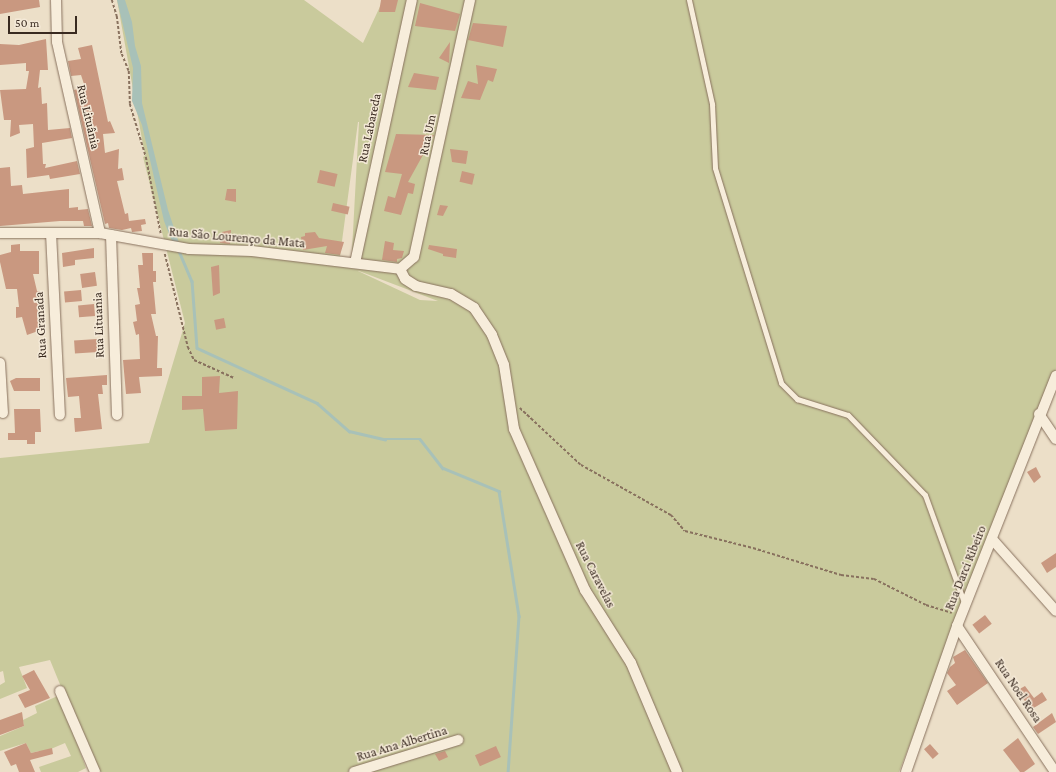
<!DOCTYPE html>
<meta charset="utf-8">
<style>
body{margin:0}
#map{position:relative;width:1056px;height:772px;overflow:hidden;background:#ecdfc8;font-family:"Crimson Pro",serif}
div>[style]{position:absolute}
.green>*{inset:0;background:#c9ca9c}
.water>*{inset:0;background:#a8c1b8}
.stream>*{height:2.5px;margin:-1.25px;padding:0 1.25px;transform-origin:1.25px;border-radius:1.25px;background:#a8c1b8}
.building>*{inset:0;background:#c99880;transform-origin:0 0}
.path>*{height:1.5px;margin-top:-0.75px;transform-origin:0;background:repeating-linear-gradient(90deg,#88715e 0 3px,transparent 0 5px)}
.roads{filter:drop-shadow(0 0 1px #88715e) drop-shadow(0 0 1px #88715e)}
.lane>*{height:5px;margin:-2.5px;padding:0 2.5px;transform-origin:2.5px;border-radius:2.5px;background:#f7eddb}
.street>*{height:10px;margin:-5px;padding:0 5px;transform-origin:5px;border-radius:5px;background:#f7eddb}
span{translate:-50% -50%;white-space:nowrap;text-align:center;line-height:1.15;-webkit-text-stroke:3px #f4e9d7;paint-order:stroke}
.street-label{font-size:13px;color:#392a20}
.scale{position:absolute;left:8px;top:16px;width:69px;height:18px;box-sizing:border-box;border:2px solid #392a20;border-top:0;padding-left:5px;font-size:12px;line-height:14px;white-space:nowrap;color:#392a20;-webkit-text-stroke:3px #f4e9d7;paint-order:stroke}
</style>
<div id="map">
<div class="green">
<i style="clip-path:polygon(evenodd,117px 0,304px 0,363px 43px,383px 0,1056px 0,1056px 369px,899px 772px,96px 772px,50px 660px,19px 667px,27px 688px,0 699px,0 685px,5px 682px,3px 671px,0 672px,0 458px,149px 443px,185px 323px,143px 157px,145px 156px,117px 0,358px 122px,359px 122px,351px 268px,340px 256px,358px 122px,117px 0,358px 271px,359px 271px,438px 301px,420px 300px,358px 271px)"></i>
<i style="clip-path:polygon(60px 695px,86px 768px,78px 772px,41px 772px,39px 767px,71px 756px,65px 743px,39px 754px,39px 751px,31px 753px,26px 743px,0 751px,0 736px,24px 726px,23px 720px,37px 713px,35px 706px)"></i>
</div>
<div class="water">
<i style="clip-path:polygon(117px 0,125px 0,132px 22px,135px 46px,141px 66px,142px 103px,168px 210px,180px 246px,173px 244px,164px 221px,142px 125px,132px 101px,133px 68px)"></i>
</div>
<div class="stream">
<i style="left:179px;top:251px;width:33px;rotate:67deg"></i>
<i style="left:192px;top:281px;width:67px;rotate:85.7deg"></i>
<i style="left:197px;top:348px;width:132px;rotate:24.6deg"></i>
<i style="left:317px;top:403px;width:43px;rotate:41.2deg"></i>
<i style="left:349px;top:431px;width:37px;rotate:13deg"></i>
<i style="left:385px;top:439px;width:35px"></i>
<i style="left:420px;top:439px;width:37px;rotate:52deg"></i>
<i style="left:443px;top:468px;width:61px;rotate:22.3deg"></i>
<i style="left:499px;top:491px;width:127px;rotate:80.9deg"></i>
<i style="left:519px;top:616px;width:156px;rotate:94deg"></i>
</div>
<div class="building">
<i style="clip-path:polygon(0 0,39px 0,40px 7px,0 14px)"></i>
<i style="clip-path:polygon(381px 0,398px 0,395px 12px,379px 12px)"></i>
<i style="clip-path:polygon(420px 3px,460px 14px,455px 31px,415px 26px)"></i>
<i style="clip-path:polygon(473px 23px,507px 26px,503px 47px,468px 40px)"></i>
<i style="clip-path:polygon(46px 39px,48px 70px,40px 70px,38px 88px,41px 87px,42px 104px,47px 103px,48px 130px,70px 128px,72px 138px,42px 143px,43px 164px,46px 164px,45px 168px,77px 161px,80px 174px,50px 179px,49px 175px,27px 178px,26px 149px,34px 147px,33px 124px,19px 125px,20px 133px,10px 137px,11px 120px,4px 120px,0 90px,26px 89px,29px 71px,26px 71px,26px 63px,0 65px,0 44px,19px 45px)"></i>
<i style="clip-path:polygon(450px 42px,449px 63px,439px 58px)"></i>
<i style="clip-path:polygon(92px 45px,108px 122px,110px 121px,115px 133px,103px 134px,105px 153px,119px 149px,118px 169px,122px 168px,124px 180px,117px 181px,125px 214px,128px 213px,129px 221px,145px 219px,146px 224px,141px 225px,142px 231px,132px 232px,131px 228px,122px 230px,109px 228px,108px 223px,105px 224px,74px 90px,85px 87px,81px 75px,71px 76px,68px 61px,81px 59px,78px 48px)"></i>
<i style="clip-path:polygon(476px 65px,497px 69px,493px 82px,488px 80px,480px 100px,461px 98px,468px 81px,478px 84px)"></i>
<i style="clip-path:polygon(414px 73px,439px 77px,436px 90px,408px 87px)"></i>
<i style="clip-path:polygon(396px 134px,434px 135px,408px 182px,415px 184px,413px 194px,408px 193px,401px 215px,384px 211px,388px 196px,395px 198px,402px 174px,385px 172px)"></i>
<i style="clip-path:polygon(450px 149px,468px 151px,466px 164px,452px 162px)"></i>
<i style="clip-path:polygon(10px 167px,11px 186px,22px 185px,23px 194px,69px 189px,69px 208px,78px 207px,78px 210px,88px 209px,92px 226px,84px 226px,83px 221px,60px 221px,0 226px,0 168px)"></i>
<i style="left:320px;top:170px;width:18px;height:13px;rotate:13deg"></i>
<i style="left:462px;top:171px;width:13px;height:11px;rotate:13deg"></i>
<i style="clip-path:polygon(227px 189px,236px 189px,236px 202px,225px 200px)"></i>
<i style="left:333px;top:203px;width:17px;height:8px;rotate:13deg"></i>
<i style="clip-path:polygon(440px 205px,448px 206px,443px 216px,437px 215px)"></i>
<i style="clip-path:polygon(231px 230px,230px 244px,220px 243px,222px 232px)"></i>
<i style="clip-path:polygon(315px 232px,319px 238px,344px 242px,340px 255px,325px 253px,327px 246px,303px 250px,301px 237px,305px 236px,305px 233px)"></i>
<i style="clip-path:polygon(385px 241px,394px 243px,393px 250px,404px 251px,402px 258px,397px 259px,397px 262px,382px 260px)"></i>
<i style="clip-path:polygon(20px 244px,20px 251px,39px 251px,39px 274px,33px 274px,37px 291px,40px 291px,37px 317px,41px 330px,27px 335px,22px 317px,16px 318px,16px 307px,19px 307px,17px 289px,6px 289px,0 262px,0 255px,11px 252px,11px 245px)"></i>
<i style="clip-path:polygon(429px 245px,457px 249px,456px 258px,443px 256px,443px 254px,428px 249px)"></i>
<i style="clip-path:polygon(94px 248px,94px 258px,75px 260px,75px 265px,63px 267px,62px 253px)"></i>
<i style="clip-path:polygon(142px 253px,153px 253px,153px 271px,156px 271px,156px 282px,153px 282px,156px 314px,151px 314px,156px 336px,158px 336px,157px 368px,162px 368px,162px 376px,139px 377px,141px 393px,126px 394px,123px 360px,140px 359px,139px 334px,136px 335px,133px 322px,137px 321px,135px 305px,140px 304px,137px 288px,140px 288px,138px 265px,143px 265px)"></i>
<i style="clip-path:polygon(219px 265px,220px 293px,213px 296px,211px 267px)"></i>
<i style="left:95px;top:272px;width:14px;height:15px;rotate:82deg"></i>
<i style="left:81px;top:290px;width:11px;height:17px;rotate:85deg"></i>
<i style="left:94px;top:304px;width:12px;height:16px;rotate:85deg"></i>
<i style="left:224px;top:318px;width:10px;height:10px;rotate:79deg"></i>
<i style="left:97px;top:339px;width:13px;height:23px;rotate:86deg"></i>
<i style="clip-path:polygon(107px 375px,107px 385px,102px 385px,103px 394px,98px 394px,102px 429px,75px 432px,74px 418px,81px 418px,79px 396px,68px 397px,66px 378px)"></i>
<i style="clip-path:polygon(220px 376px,219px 393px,238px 391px,237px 429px,205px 431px,203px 409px,182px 410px,182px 396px,202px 396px,202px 377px)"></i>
<i style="clip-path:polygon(16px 378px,40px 378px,40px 391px,14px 391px,10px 381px)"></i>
<i style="clip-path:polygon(14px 409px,40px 409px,41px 432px,35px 432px,35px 444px,27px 444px,27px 440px,8px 440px,8px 433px,15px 433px)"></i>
<i style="clip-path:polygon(1036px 467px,1041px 477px,1034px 483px,1027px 472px)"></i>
<i style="clip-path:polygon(1056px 553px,1056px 567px,1047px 573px,1041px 563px)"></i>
<i style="left:985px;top:615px;width:11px;height:16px;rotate:52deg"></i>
<i style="clip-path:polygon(965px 650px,988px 683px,957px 705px,947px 691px,956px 685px,947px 673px,950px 667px,955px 663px,953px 657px)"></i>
<i style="clip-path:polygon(34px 670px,50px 698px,25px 708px,18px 695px,30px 690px,22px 676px)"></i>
<i style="clip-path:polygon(1025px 686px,1034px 698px,1042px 692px,1047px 700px,1032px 709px,1016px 691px)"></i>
<i style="clip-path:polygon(22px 712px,24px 726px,0 735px,0 720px)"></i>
<i style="clip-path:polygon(1052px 713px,1056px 722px,1038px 734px,1033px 727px)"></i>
<i style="clip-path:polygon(1018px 738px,1035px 764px,1024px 772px,1020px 772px,1003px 750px)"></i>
<i style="clip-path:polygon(26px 743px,31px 753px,52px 748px,53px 754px,30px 760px,35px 772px,19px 772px,16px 764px,11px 766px,4px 752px)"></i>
<i style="left:930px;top:744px;width:13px;height:8px;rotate:48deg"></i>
<i style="left:496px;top:746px;width:12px;height:23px;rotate:66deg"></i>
<i style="clip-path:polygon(445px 751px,448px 757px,439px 761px,435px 754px)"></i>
</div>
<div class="path">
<i style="left:112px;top:0;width:17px;rotate:73deg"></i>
<i style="left:117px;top:16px;width:38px;rotate:83deg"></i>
<i style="left:122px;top:54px;width:18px;rotate:68deg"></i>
<i style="left:129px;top:71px;width:33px;rotate:88deg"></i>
<i style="left:130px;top:104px;width:55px;rotate:73.2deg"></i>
<i style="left:146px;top:157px;width:78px;rotate:79deg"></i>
<i style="left:165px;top:254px;width:96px;rotate:76.1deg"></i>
<i style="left:188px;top:347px;width:14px;rotate:65deg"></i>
<i style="left:194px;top:360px;width:44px;rotate:24.2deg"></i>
<i style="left:520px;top:408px;width:83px;rotate:43.1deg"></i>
<i style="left:581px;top:465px;width:103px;rotate:29.1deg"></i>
<i style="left:671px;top:515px;width:21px;rotate:49deg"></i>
<i style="left:685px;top:531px;width:70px;rotate:14deg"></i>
<i style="left:753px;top:548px;width:92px;rotate:17.1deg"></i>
<i style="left:841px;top:575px;width:33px;rotate:7deg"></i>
<i style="left:874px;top:579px;width:58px;rotate:26.6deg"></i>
<i style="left:926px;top:605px;width:27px;rotate:17deg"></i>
</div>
<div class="roads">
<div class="lane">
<i style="left:689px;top:0;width:107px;rotate:77.5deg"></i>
<i style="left:712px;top:104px;width:64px;rotate:87.3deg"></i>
<i style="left:715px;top:168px;width:225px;rotate:72.9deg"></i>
<i style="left:781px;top:383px;width:23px;rotate:45deg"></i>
<i style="left:797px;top:399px;width:53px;rotate:17.4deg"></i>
<i style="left:848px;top:415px;width:111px;rotate:46.1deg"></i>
<i style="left:925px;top:495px;width:117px;rotate:70deg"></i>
</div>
<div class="street">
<i style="left:56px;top:0;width:42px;rotate:88.6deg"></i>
<i style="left:57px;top:42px;width:196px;rotate:77.3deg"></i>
<i style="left:0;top:233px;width:100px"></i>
<i style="left:100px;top:233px;width:90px;rotate:10.2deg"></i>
<i style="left:189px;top:249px;width:63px;rotate:1.8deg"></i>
<i style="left:252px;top:251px;width:149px;rotate:6.9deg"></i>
<i style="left:51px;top:233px;width:182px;rotate:87.2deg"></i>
<i style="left:111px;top:235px;width:180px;rotate:88.1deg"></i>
<i style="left:355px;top:263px;width:269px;rotate:-77.8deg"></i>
<i style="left:400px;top:269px;width:11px;rotate:63deg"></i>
<i style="left:405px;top:279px;width:13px;rotate:32deg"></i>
<i style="left:416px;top:286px;width:36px;rotate:13deg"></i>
<i style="left:451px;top:294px;width:27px;rotate:31deg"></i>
<i style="left:474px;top:308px;width:32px;rotate:56deg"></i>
<i style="left:492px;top:335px;width:32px;rotate:68deg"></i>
<i style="left:504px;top:365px;width:65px;rotate:81.1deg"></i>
<i style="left:514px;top:429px;width:176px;rotate:66.2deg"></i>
<i style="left:585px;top:590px;width:86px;rotate:57.8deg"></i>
<i style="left:631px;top:663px;width:118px;rotate:67.1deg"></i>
<i style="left:400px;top:269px;width:18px;rotate:-41deg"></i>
<i style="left:414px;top:257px;width:263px;rotate:-77.7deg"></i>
<i style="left:0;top:363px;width:50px;rotate:86.6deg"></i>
<i style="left:1039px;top:414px;width:30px;rotate:56deg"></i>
<i style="left:992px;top:539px;width:96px;rotate:48.4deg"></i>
<i style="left:957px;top:626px;width:176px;rotate:56.1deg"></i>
<i style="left:60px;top:691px;width:88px;rotate:66.6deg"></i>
<i style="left:354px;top:772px;width:109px;rotate:-17.1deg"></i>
<i style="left:906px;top:772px;width:155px;rotate:-70.7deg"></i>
<i style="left:957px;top:626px;width:269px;rotate:-68.4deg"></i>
</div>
</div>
<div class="street-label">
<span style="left:88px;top:117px;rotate:77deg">Rua Lituânia</span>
<span style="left:370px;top:128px;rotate:-78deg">Rua Labareda</span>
<span style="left:428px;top:135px;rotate:-78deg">Rua Um</span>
<span style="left:237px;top:238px;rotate:5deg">Rua São Lourenço da Mata</span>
<span style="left:41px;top:325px;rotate:-93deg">Rua Granada</span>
<span style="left:99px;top:325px;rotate:-92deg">Rua Lituania</span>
<span style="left:966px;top:568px;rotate:-68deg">Rua Darci Ribeiro</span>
<span style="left:595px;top:575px;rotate:63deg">Rua Caravelas</span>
<span style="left:1018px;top:691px;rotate:56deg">Rua Noel Rosa</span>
<span style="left:402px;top:744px;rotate:-17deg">Rua Ana Albertina</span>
</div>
<div class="scale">50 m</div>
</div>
